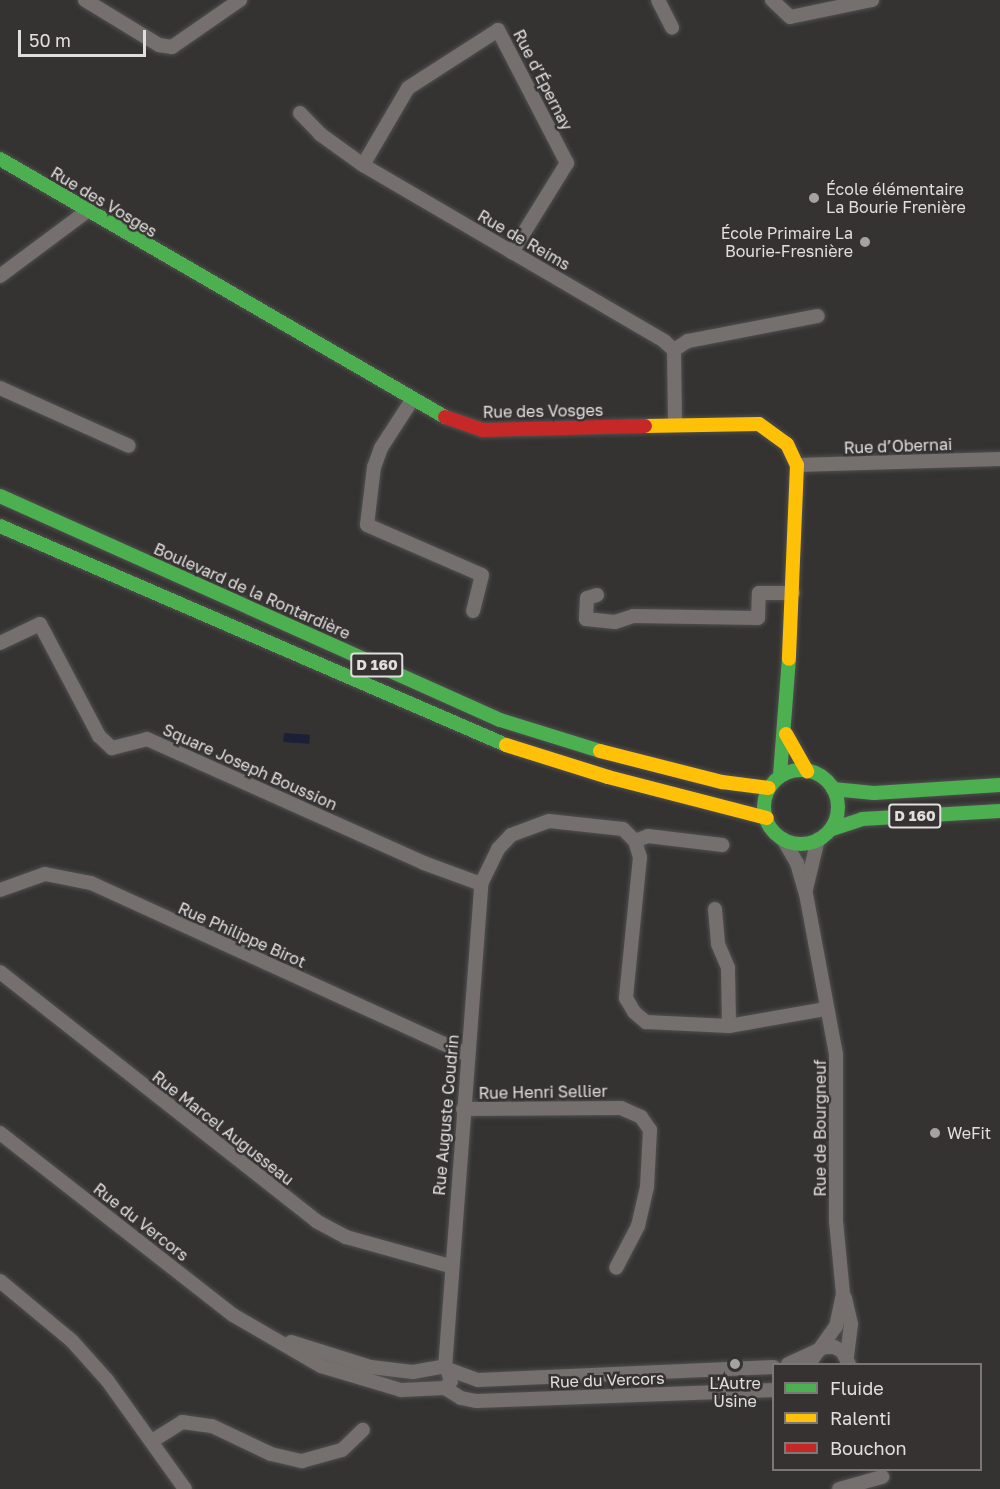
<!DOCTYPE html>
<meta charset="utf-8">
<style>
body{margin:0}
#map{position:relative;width:1000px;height:1489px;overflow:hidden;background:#343332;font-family:"Golos Text",sans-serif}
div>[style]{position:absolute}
.water>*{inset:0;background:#1b2036;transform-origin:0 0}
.roads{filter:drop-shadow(0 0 2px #504f4e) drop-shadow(0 0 2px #504f4e)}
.street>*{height:14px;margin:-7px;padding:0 7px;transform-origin:7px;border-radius:7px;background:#756f6e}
.fast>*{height:14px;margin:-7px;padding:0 7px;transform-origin:7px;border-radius:7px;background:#4caf50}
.fast>.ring{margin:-7px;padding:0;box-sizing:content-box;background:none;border:14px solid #4caf50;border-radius:50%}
.slow>*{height:14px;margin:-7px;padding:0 7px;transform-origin:7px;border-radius:7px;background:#ffc107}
.jam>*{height:14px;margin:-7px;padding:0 7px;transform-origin:7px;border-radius:7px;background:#c62828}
.dots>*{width:16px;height:16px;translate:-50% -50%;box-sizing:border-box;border:3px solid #353231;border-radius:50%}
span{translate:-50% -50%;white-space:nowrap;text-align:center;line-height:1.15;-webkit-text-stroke:5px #353231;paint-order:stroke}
.shield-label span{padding:2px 4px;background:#353231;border:2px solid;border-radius:4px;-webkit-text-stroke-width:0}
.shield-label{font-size:15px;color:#e1dfde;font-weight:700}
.street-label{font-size:16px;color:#e1dfde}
.poi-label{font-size:16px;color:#e1dfde}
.left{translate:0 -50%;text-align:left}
.right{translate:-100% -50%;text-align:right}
.legend{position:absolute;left:772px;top:1363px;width:210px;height:108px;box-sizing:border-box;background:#353231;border:2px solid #7a7776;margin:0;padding:8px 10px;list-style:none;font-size:18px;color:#e1dfde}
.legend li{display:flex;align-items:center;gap:12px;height:30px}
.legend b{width:30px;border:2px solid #7a7776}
.scale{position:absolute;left:18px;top:30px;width:128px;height:27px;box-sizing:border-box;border:3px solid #e1dfde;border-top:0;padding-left:8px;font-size:18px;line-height:21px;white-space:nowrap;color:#e1dfde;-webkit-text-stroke:4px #353231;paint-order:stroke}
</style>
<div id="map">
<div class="water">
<i style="left:284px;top:733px;width:26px;height:9px;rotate:4deg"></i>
</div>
<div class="roads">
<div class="street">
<i style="left:85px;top:0;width:87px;rotate:31.3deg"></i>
<i style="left:159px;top:45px;width:13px;rotate:9deg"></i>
<i style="left:172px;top:47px;width:83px;rotate:-34.7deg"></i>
<i style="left:658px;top:0;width:31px;rotate:63deg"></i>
<i style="left:772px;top:0;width:25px;rotate:43deg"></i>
<i style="left:790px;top:17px;width:84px;rotate:-11.7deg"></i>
<i style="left:300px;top:113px;width:29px;rotate:46deg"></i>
<i style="left:320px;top:134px;width:53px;rotate:35.8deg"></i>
<i style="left:363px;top:165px;width:349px;rotate:30.3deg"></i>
<i style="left:664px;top:341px;width:13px;rotate:42deg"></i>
<i style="left:674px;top:350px;width:74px;rotate:89.2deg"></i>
<i style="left:363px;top:165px;width:89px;rotate:-59.7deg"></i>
<i style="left:408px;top:88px;width:107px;rotate:-32.8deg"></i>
<i style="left:498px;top:30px;width:150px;rotate:62.6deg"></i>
<i style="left:567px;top:163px;width:105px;rotate:121.7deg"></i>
<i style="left:0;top:276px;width:107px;rotate:-36.7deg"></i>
<i style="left:674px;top:350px;width:17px;rotate:-33deg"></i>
<i style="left:688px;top:341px;width:132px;rotate:-10.9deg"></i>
<i style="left:0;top:388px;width:141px;rotate:24.2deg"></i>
<i style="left:412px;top:400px;width:57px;rotate:122.9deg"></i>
<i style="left:381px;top:448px;width:20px;rotate:110deg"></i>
<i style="left:374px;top:467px;width:58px;rotate:96.9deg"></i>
<i style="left:367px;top:525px;width:125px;rotate:23.5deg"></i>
<i style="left:482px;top:575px;width:37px;rotate:104deg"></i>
<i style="left:797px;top:465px;width:203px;rotate:-1.7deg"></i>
<i style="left:597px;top:595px;width:10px;rotate:163deg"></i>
<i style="left:587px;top:598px;width:21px;rotate:93deg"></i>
<i style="left:586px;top:619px;width:29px;rotate:6deg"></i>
<i style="left:615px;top:622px;width:19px;rotate:-18deg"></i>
<i style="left:633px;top:616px;width:125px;rotate:0.9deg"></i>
<i style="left:758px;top:618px;width:25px;rotate:-88deg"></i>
<i style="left:759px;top:593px;width:34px"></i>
<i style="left:0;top:643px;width:44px;rotate:-25.4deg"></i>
<i style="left:40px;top:624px;width:127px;rotate:62.2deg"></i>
<i style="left:99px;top:736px;width:18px;rotate:43deg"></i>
<i style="left:112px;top:748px;width:36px;rotate:-14deg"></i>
<i style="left:147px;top:739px;width:303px;rotate:24.1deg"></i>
<i style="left:424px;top:863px;width:61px;rotate:20.2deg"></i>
<i style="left:783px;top:839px;width:28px;rotate:60deg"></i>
<i style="left:797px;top:863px;width:32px;rotate:74deg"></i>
<i style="left:806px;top:894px;width:163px;rotate:79.4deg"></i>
<i style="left:836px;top:1054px;width:167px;rotate:90deg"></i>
<i style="left:836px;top:1221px;width:73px;rotate:84.5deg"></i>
<i style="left:843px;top:1294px;width:33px;rotate:102deg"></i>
<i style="left:836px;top:1326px;width:47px;rotate:125.4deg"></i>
<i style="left:635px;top:841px;width:14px;rotate:-21deg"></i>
<i style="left:648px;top:836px;width:75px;rotate:6.9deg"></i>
<i style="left:806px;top:889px;width:51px;rotate:-76.5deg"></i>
<i style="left:0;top:890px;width:48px;rotate:-19.6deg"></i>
<i style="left:45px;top:874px;width:47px;rotate:11.1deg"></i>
<i style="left:91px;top:883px;width:413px;rotate:24.5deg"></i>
<i style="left:715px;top:909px;width:35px;rotate:85deg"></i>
<i style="left:718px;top:944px;width:26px;rotate:67deg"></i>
<i style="left:728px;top:968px;width:58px;rotate:89deg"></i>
<i style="left:0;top:972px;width:402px;rotate:38.2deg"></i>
<i style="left:316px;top:1221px;width:34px;rotate:28deg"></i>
<i style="left:346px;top:1237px;width:108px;rotate:15.6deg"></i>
<i style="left:463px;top:1109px;width:158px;rotate:-0.4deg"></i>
<i style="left:621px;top:1108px;width:22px;rotate:24deg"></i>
<i style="left:641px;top:1117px;width:16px;rotate:55deg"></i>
<i style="left:650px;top:1130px;width:57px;rotate:93deg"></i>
<i style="left:647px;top:1187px;width:40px;rotate:103deg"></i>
<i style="left:638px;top:1226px;width:47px;rotate:117.6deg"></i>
<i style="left:0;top:1133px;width:296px;rotate:38deg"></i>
<i style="left:233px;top:1315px;width:102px;rotate:30.1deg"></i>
<i style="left:321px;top:1366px;width:84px;rotate:16.7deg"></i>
<i style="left:401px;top:1390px;width:44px;rotate:-2.6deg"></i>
<i style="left:445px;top:1388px;width:9px;rotate:-49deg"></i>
<i style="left:451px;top:1381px;width:13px;rotate:-108deg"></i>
<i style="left:0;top:1281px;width:94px;rotate:39.8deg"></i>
<i style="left:72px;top:1341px;width:52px;rotate:48.1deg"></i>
<i style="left:107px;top:1380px;width:134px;rotate:54.4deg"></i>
<i style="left:845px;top:1298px;width:27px;rotate:77deg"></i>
<i style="left:851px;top:1324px;width:34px;rotate:97deg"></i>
<i style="left:291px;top:1342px;width:84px;rotate:17.4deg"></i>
<i style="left:371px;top:1367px;width:42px;rotate:6.8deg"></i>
<i style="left:413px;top:1372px;width:29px;rotate:-10deg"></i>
<i style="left:442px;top:1367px;width:38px;rotate:20deg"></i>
<i style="left:478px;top:1380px;width:296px;rotate:-2.5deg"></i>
<i style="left:788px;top:1364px;width:41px;rotate:-24.7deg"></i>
<i style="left:825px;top:1347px;width:9px"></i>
<i style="left:834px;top:1347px;width:9px;rotate:27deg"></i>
<i style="left:842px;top:1351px;width:15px;rotate:62deg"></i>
<i style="left:445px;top:1368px;width:485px;rotate:-85.7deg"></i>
<i style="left:481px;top:884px;width:39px;rotate:-64deg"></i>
<i style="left:498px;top:849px;width:19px;rotate:-47deg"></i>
<i style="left:511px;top:835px;width:40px;rotate:-20.2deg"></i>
<i style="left:549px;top:821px;width:74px;rotate:6.2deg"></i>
<i style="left:623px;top:829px;width:17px;rotate:45deg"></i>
<i style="left:635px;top:841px;width:17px;rotate:73deg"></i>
<i style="left:640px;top:857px;width:142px;rotate:95.7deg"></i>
<i style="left:626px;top:998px;width:16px;rotate:60deg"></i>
<i style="left:634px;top:1012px;width:16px;rotate:40deg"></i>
<i style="left:646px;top:1022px;width:83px;rotate:2.8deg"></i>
<i style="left:729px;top:1026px;width:97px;rotate:-10deg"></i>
<i style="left:445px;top:1388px;width:19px;rotate:32deg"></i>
<i style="left:461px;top:1398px;width:16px;rotate:11deg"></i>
<i style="left:477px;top:1401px;width:297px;rotate:-2.1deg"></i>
<i style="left:152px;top:1441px;width:36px;rotate:-32deg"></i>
<i style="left:182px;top:1422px;width:30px;rotate:8deg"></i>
<i style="left:212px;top:1426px;width:65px;rotate:25.4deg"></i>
<i style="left:271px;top:1454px;width:32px;rotate:13deg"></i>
<i style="left:302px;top:1461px;width:41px;rotate:-15.4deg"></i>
<i style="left:342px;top:1450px;width:29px;rotate:-44deg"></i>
<i style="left:839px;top:1489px;width:45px;rotate:-15.6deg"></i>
</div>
<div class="fast">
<i style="left:0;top:159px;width:514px;rotate:30.1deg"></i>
<i style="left:0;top:496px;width:548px;rotate:24.13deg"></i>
<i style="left:500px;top:720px;width:105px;rotate:17.2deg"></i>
<i style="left:0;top:526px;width:551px;rotate:23.4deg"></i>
<i class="ring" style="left:764px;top:770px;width:60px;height:60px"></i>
<i style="left:780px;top:775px;width:116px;rotate:-85.6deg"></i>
<i style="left:833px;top:789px;width:41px;rotate:5.6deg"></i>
<i style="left:874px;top:793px;width:126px;rotate:-3.6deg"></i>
<i style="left:832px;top:829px;width:32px;rotate:-18deg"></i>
<i style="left:862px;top:819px;width:138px;rotate:-3.3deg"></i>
</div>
<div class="slow">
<i style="left:645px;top:426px;width:114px;rotate:-1deg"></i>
<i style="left:759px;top:424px;width:34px;rotate:36deg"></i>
<i style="left:787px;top:444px;width:23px;rotate:65deg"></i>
<i style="left:797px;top:465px;width:194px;rotate:92.4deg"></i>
<i style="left:786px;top:734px;width:43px;rotate:60.4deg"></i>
<i style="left:506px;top:745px;width:107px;rotate:17.4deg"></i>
<i style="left:608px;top:777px;width:164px;rotate:14.5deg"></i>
<i style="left:600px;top:751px;width:126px;rotate:14.3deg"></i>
<i style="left:722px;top:782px;width:47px;rotate:7.3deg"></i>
</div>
<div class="jam">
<i style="left:445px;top:417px;width:39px;rotate:19deg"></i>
<i style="left:482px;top:430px;width:163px;rotate:-1.4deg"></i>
</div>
</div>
<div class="dots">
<i style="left:814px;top:198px;background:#a4a3a2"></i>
<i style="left:865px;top:242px;background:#a4a3a2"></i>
<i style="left:935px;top:1133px;background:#a4a3a2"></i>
<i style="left:735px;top:1364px;background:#a4a3a2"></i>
</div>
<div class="shield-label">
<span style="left:377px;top:665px">D 160</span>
<span style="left:915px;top:816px">D 160</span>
</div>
<div class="street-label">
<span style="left:543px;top:80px;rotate:63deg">Rue d’Épernay</span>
<span style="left:104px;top:202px;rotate:31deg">Rue des Vosges</span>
<span style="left:524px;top:240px;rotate:30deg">Rue de Reims</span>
<span style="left:543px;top:411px;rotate:-1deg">Rue des Vosges</span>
<span style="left:898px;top:446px;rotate:-2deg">Rue d’Obernai</span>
<span style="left:252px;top:591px;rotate:24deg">Boulevard de la Rontardière</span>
<span style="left:250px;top:767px;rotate:24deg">Square Joseph Boussion</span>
<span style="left:242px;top:935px;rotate:24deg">Rue Philippe Birot</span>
<span style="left:543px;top:1092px;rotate:-1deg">Rue Henri Sellier</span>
<span style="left:446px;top:1115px;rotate:-85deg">Rue Auguste Coudrin</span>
<span style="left:223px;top:1128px;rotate:38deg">Rue Marcel Augusseau</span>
<span style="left:820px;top:1128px;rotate:-90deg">Rue de Bourgneuf</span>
<span style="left:141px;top:1222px;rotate:38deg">Rue du Vercors</span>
<span style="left:607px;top:1380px;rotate:-2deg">Rue du Vercors</span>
</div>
<div class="poi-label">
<span class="left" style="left:826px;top:198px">École élémentaire<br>La Bourie Frenière</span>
<span class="right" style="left:853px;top:242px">École Primaire La<br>Bourie-Fresnière</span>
<span class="left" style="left:947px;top:1133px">WeFit</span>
<span style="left:735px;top:1392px">L'Autre<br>Usine</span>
</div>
<ul class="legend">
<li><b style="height:8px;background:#4caf50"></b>Fluide</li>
<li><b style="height:8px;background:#ffc107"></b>Ralenti</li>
<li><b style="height:8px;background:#c62828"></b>Bouchon</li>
</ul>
<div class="scale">50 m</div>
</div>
